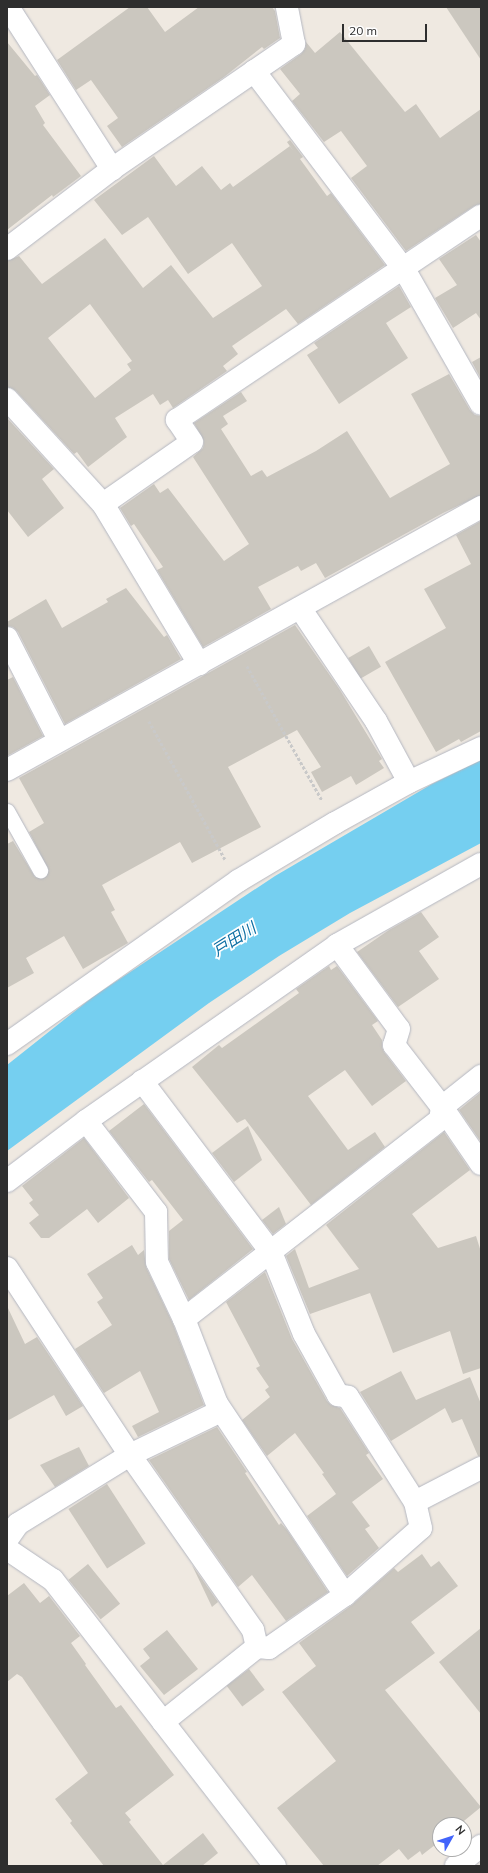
<!DOCTYPE html>
<meta charset="utf-8">
<style>
body{margin:0}
#map{position:relative;width:488px;height:1873px;overflow:hidden;background:#efe9e1;font-family:Mulish,"Noto Sans JP",sans-serif}
div>[style]{position:absolute}
.water>*{inset:0;background:#75cff0}
.building>*{inset:0;background:#cbc7bf;transform-origin:0 0}
.path>*{height:2.5px;margin-top:-1.25px;transform-origin:0;background:repeating-linear-gradient(90deg,#c9c9c9 0 3px,transparent 0 5px)}
.roads{filter:drop-shadow(0 0 1px #b4b7c1) drop-shadow(0 0 1px #b4b7c1)}
.lane>*{height:15px;margin:-7.5px;padding:0 7.5px;transform-origin:7.5px;border-radius:7.5px;background:#fff}
.street>*{height:22px;margin:-11px;padding:0 11px;transform-origin:11px;border-radius:11px;background:#fff}
.secondary>*{height:22px;margin:-11px;padding:0 11px;transform-origin:11px;border-radius:11px;background:#fff}
span{translate:-50% -50%;white-space:nowrap;text-align:center;line-height:1.15;-webkit-text-stroke:3.5px #fff;paint-order:stroke}
.water-label{font-size:16px;color:#0d6fa3;font-style:italic}
.frame{position:absolute;inset:0;border:8px solid #2e2e2e;pointer-events:none}
.north{position:absolute;left:432px;top:1817px;width:40px;height:40px;box-sizing:border-box;background:#fff;border:1px solid #ababab;border-radius:50%;rotate:51deg;font-size:11px;font-weight:700;line-height:16px;text-align:center;color:#2e2e2e}
.north::after{content:'';display:block;margin:auto;width:14px;height:18px;background:#4264fb;clip-path:polygon(50% 0,100% 100%,50% 72%,0 100%)}
.scale{position:absolute;left:342px;top:24px;width:85px;height:18px;box-sizing:border-box;border:2px solid #2e2e2e;border-top:0;padding-left:5px;font-size:12px;line-height:14px;white-space:nowrap;color:#2e2e2e;-webkit-text-stroke:3px #fff;paint-order:stroke}
</style>
<div id="map">
<div class="water">
<i style="clip-path:polygon(481px 760px,481px 843px,350px 913px,279px 956px,209px 1003px,7px 1151px,7px 1065px,94px 996px,275px 876px,432px 784px)"></i>
</div>
<div class="building">
<i style="clip-path:polygon(130px 7px,147px 7px,165px 32px,199px 7px,272px 7px,275px 11px,280px 38px,264px 49px,262px 47px,224px 77px,122px 147px,107px 126px,118px 118px,91px 80px,76px 90px,57px 60px)"></i>
<i style="clip-path:polygon(446px 7px,481px 7px,481px 60px)"></i>
<i style="clip-path:polygon(340px 32px,405px 112px,416px 104px,440px 138px,481px 109px,481px 204px,474px 206px,406px 251px,351px 178px,367px 166px,341px 131px,324px 142px,292px 101px,300px 94px,280px 69px,301px 54px,305px 49px,306px 42px,315px 53px)"></i>
<i style="clip-path:polygon(7px 42px,35px 76px,37px 75px,50px 95px,35px 106px,45px 123px,43px 125px,81px 176px,53px 197px,52px 195px,7px 230px)"></i>
<i style="clip-path:polygon(evenodd,290px 140px,303px 157px,300px 159px,327px 196px,331px 193px,385px 265px,298px 324px,286px 309px,232px 346px,238px 354px,223px 366px,227px 371px,173px 408px,168px 400px,160px 405px,153px 394px,115px 418px,127px 437px,88px 467px,77px 452px,74px 454px,16px 391px,7px 387px,7px 261px,19px 256px,42px 284px,105px 238px,143px 288px,171px 265px,213px 318px,262px 286px,232px 243px,188px 274px,148px 217px,122px 235px,94px 200px,154px 156px,176px 186px,202px 166px,221px 190px,230px 183px,233px 187px,290px 146px,294px 152px,287px 142px,290px 140px,90px 304px,132px 361px,127px 364px,131px 370px,95px 398px,48px 338px,90px 304px)"></i>
<i style="clip-path:polygon(476px 235px,481px 242px,481px 320px,476px 313px,453px 328px,435px 298px,457px 285px,439px 259px)"></i>
<i style="clip-path:polygon(399px 286px,411px 307px,386px 323px,408px 358px,339px 404px,307px 355px,318px 348px,314px 343px)"></i>
<i style="clip-path:polygon(481px 357px,481px 379px,472px 362px)"></i>
<i style="clip-path:polygon(449px 374px,470px 410px,475px 415px,481px 416px,481px 495px,443px 513px,325px 578px,316px 563px,301px 571px,298px 566px,258px 587px,271px 609px,203px 647px,157px 570px,163px 567px,134px 524px,131px 526px,120px 508px,154px 484px,160px 493px,168px 488px,224px 561px,249px 544px,193px 457px,203px 448px,204px 441px,194px 423px,241px 392px,247px 401px,223px 416px,228px 424px,221px 429px,251px 476px,262px 470px,267px 477px,316px 451px,347px 431px,390px 498px,450px 464px,411px 394px)"></i>
<i style="clip-path:polygon(7px 418px,54px 469px,42px 479px,64px 508px,28px 537px,7px 510px)"></i>
<i style="clip-path:polygon(481px 521px,481px 731px,461px 742px,459px 739px,436px 752px,385px 662px,446px 628px,424px 589px,471px 564px,456px 535px)"></i>
<i style="clip-path:polygon(126px 588px,164px 637px,167px 635px,181px 659px,65px 724px,18px 632px,13px 627px,7px 626px,7px 622px,46px 599px,62px 628px,108px 602px,106px 599px)"></i>
<i style="clip-path:polygon(295px 625px,340px 690px,382px 759px,379px 761px,384px 768px,356px 785px,351px 776px,322px 792px,311px 772px,321px 767px,297px 730px,228px 767px,261px 827px,192px 863px,180px 842px,102px 885px,115px 910px,111px 912px,128px 943px,83px 969px,64px 936px,26px 958px,34px 973px,7px 988px,7px 844px,13px 841px,35px 877px,44px 878px,49px 871px,29px 832px,44px 823px,19px 778px)"></i>
<i style="left:369px;top:646px;width:24px;height:24px;rotate:60deg"></i>
<i style="clip-path:polygon(13px 677px,43px 736px,7px 756px,7px 680px)"></i>
<i style="clip-path:polygon(421px 912px,439px 937px,419px 951px,439px 979px,398px 1007px,357px 952px,389px 930px)"></i>
<i style="clip-path:polygon(329px 966px,331px 970px,337px 966px,378px 1021px,372px 1025px,382px 1040px,382px 1047px,384px 1052px,406px 1081px,372px 1106px,345px 1070px,308px 1096px,348px 1150px,375px 1132px,385px 1147px,311px 1205px,245px 1119px,237px 1123px,192px 1067px,219px 1045px,222px 1048px,299px 993px,296px 989px)"></i>
<i style="clip-path:polygon(481px 1092px,481px 1142px,459px 1110px)"></i>
<i style="clip-path:polygon(144px 1104px,253px 1249px,189px 1300px,169px 1259px,169px 1231px,183px 1220px,152px 1180px,149px 1182px,109px 1131px)"></i>
<i style="clip-path:polygon(248px 1126px,262px 1160px,234px 1182px,212px 1153px)"></i>
<i style="clip-path:polygon(444px 1132px,470px 1170px,412px 1214px,438px 1248px,476px 1236px,481px 1252px,481px 1368px,463px 1374px,450px 1331px,393px 1353px,370px 1293px,310px 1314px,286px 1256px,295px 1249px,309px 1288px,359px 1269px,326px 1225px)"></i>
<i style="clip-path:polygon(84px 1138px,129px 1198px,98px 1223px,87px 1209px,49px 1238px,41px 1238px,29px 1223px,39px 1215px,29px 1203px,33px 1200px,22px 1186px)"></i>
<i style="clip-path:polygon(279px 1207px,286px 1224px,273px 1234px,262px 1220px)"></i>
<i style="clip-path:polygon(132px 1245px,138px 1255px,144px 1250px,146px 1267px,173px 1324px,204px 1405px,138px 1437px,132px 1426px,159px 1412px,140px 1371px,104px 1393px,75px 1349px,112px 1325px,97px 1302px,103px 1298px,87px 1274px)"></i>
<i style="clip-path:polygon(265px 1272px,292px 1339px,327px 1401px,331px 1405px,340px 1408px,369px 1453px,366px 1455px,383px 1479px,352px 1502px,370px 1526px,365px 1529px,379px 1548px,347px 1576px,307px 1516px,336px 1494px,322px 1474px,324px 1473px,295px 1433px,267px 1456px,242px 1420px,270px 1397px,265px 1390px,269px 1387px,256px 1368px,260px 1366px,226px 1302px)"></i>
<i style="clip-path:polygon(7px 1306px,25px 1344px,37px 1337px,83px 1406px,66px 1416px,54px 1395px,7px 1421px)"></i>
<i style="clip-path:polygon(401px 1371px,416px 1400px,470px 1377px,481px 1404px,481px 1456px,478px 1456px,462px 1419px,452px 1423px,445px 1408px,391px 1441px,360px 1392px)"></i>
<i style="clip-path:polygon(217px 1427px,247px 1472px,245px 1473px,279px 1525px,281px 1523px,287px 1530px,328px 1592px,286px 1621px,252px 1575px,238px 1587px,149px 1460px)"></i>
<i style="clip-path:polygon(79px 1447px,89px 1466px,55px 1487px,40px 1465px)"></i>
<i style="left:107px;top:1484px;width:71px;height:46px;rotate:57deg"></i>
<i style="clip-path:polygon(422px 1554px,431px 1567px,439px 1561px,458px 1586px,411px 1622px,435px 1653px,385px 1690px,481px 1807px,459px 1825px,440px 1825px,440px 1841px,422px 1855px,420px 1851px,408px 1860px,399px 1849px,377px 1866px,324px 1866px,277px 1808px,336px 1761px,282px 1692px,316px 1666px,299px 1643px,352px 1605px,394px 1568px,398px 1572px)"></i>
<i style="left:88px;top:1564px;width:51px;height:25px;rotate:51deg"></i>
<i style="clip-path:polygon(192px 1565px,218px 1602px,212px 1607px)"></i>
<i style="clip-path:polygon(24px 1583px,40px 1603px,49px 1596px,80px 1636px,71px 1643px,86px 1664px,85px 1665px,116px 1708px,121px 1705px,174px 1775px,125px 1813px,131px 1820px,129px 1822px,163px 1865px,203px 1833px,218px 1853px,202px 1866px,104px 1866px,70px 1823px,72px 1821px,55px 1799px,88px 1773px,22px 1677px,17px 1674px,7px 1682px,7px 1596px)"></i>
<i style="clip-path:polygon(481px 1628px,481px 1714px,439px 1662px)"></i>
<i style="clip-path:polygon(167px 1630px,198px 1669px,164px 1695px,140px 1666px,150px 1658px,143px 1649px)"></i>
<i style="left:249px;top:1669px;width:26px;height:28px;rotate:53deg"></i>
</div>
<div class="path">
<i style="left:247px;top:666px;width:154px;rotate:60.8deg"></i>
<i style="left:149px;top:721px;width:158px;rotate:61.2deg"></i>
</div>
<div class="roads">
<div class="lane">
<i style="left:7px;top:811px;width:68px;rotate:60.8deg"></i>
</div>
<div class="street">
<i style="left:8px;top:7px;width:193px;rotate:57.3deg"></i>
<i style="left:254px;top:71px;width:248px;rotate:52.9deg"></i>
<i style="left:404px;top:269px;width:155px;rotate:60.3deg"></i>
<i style="left:7px;top:249px;width:132px;rotate:-37.3deg"></i>
<i style="left:112px;top:169px;width:221px;rotate:-34.5deg"></i>
<i style="left:294px;top:44px;width:38px;rotate:-101deg"></i>
<i style="left:7px;top:399px;width:142px;rotate:47.6deg"></i>
<i style="left:103px;top:504px;width:187px;rotate:59deg"></i>
<i style="left:103px;top:504px;width:108px;rotate:-34.9deg"></i>
<i style="left:192px;top:442px;width:27px;rotate:-124deg"></i>
<i style="left:177px;top:420px;width:366px;rotate:-33.9deg"></i>
<i style="left:300px;top:608px;width:136px;rotate:56.1deg"></i>
<i style="left:376px;top:721px;width:69px;rotate:61.6deg"></i>
<i style="left:7px;top:638px;width:114px;rotate:63deg"></i>
<i style="left:7px;top:770px;width:542px;rotate:-29.02deg"></i>
<i style="left:337px;top:945px;width:165px;rotate:-29.4deg"></i>
<i style="left:7px;top:1044px;width:283px;rotate:-35.2deg"></i>
<i style="left:238px;top:881px;width:113px;rotate:-30.9deg"></i>
<i style="left:335px;top:823px;width:85px;rotate:-29deg"></i>
<i style="left:409px;top:782px;width:80px;rotate:-25.3deg"></i>
<i style="left:142px;top:1081px;width:214px;rotate:53deg"></i>
<i style="left:271px;top:1252px;width:88px;rotate:68.1deg"></i>
<i style="left:304px;top:1334px;width:70px;rotate:60.9deg"></i>
<i style="left:338px;top:1395px;width:10px;rotate:11deg"></i>
<i style="left:348px;top:1397px;width:125px;rotate:57.5deg"></i>
<i style="left:86px;top:1121px;width:115px;rotate:52.4deg"></i>
<i style="left:156px;top:1212px;width:50px;rotate:88.9deg"></i>
<i style="left:157px;top:1262px;width:63px;rotate:64.7deg"></i>
<i style="left:7px;top:1181px;width:99px;rotate:-37.2deg"></i>
<i style="left:86px;top:1121px;width:307px;rotate:-35deg"></i>
<i style="left:337px;top:945px;width:104px;rotate:53.6deg"></i>
<i style="left:399px;top:1029px;width:17px;rotate:107deg"></i>
<i style="left:394px;top:1045px;width:78px;rotate:52.3deg"></i>
<i style="left:442px;top:1107px;width:69px;rotate:55.6deg"></i>
<i style="left:7px;top:1268px;width:224px;rotate:56.7deg"></i>
<i style="left:130px;top:1455px;width:132px;rotate:148.4deg"></i>
<i style="left:18px;top:1524px;width:19px;rotate:125deg"></i>
<i style="left:221px;top:1411px;width:101px;rotate:154.2deg"></i>
<i style="left:130px;top:1455px;width:214px;rotate:54.9deg"></i>
<i style="left:253px;top:1630px;width:17px;rotate:77deg"></i>
<i style="left:7px;top:1549px;width:55px;rotate:34deg"></i>
<i style="left:53px;top:1580px;width:362px;rotate:52.2deg"></i>
<i style="left:345px;top:1595px;width:230px;rotate:-123.8deg"></i>
<i style="left:217px;top:1404px;width:91px;rotate:-111.2deg"></i>
<i style="left:184px;top:1319px;width:324px;rotate:-37.9deg"></i>
<i style="left:440px;top:1120px;width:13px;rotate:-81deg"></i>
<i style="left:442px;top:1107px;width:50px;rotate:-38.5deg"></i>
<i style="left:163px;top:1722px;width:120px;rotate:-38.6deg"></i>
<i style="left:257px;top:1647px;width:12px;rotate:5deg"></i>
<i style="left:269px;top:1648px;width:93px;rotate:-34.9deg"></i>
<i style="left:345px;top:1595px;width:101px;rotate:-41.4deg"></i>
<i style="left:421px;top:1528px;width:27px;rotate:-103deg"></i>
<i style="left:415px;top:1502px;width:74px;rotate:-27.3deg"></i>
</div>
<div class="secondary">
<i style="left:456px;top:1866px;width:32px;rotate:-39deg"></i>
</div>
</div>
<div class="water-label">
<span style="left:234px;top:939px;rotate:-32deg">戸田川</span>
</div>
<div class="frame"></div>
<div class="north">N</div>
<div class="scale">20 m</div>
</div>
